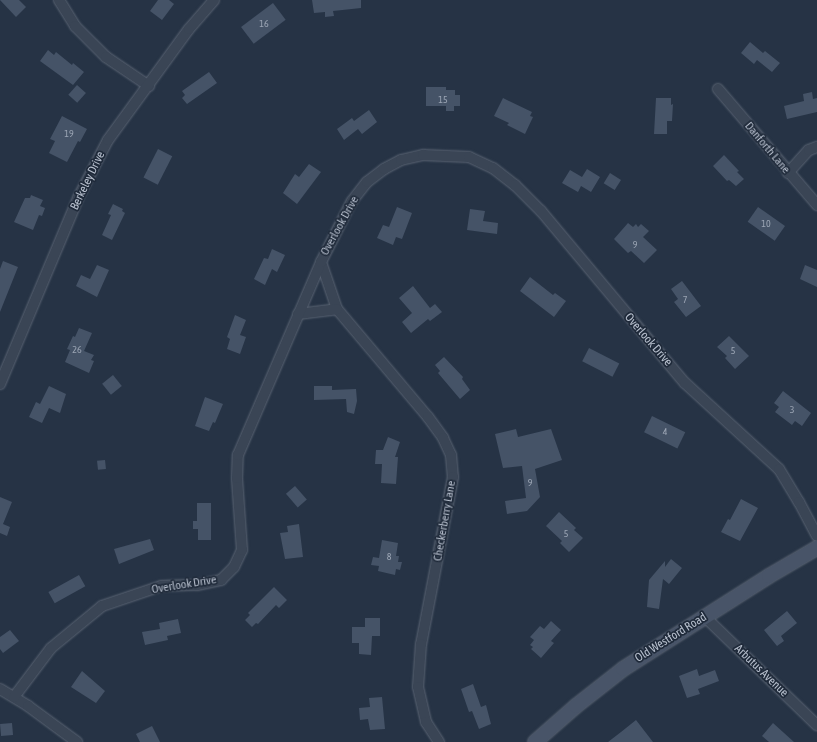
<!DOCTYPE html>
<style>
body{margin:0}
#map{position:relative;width:817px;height:742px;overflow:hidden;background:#263345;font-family:"Asap Condensed",sans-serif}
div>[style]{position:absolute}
.building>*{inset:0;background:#455367;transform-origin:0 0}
.roads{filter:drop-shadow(0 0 1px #596372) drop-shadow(0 0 1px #596372)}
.street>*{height:10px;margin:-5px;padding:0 5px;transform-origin:5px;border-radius:5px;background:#3a4555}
.secondary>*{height:14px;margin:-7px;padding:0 7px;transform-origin:7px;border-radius:7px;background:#485468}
span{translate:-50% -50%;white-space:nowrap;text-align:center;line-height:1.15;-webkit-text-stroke:3.5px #1f2a3a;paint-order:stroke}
.number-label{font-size:10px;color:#9ba5b4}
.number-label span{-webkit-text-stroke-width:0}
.street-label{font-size:12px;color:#b8c0ce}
</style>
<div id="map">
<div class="building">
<i style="clip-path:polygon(0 0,19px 0,26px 7px,16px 17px)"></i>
<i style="clip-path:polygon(158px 0,169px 0,174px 4px,162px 20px,150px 11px)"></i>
<i style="clip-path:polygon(312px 0,361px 0,361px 8px,333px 11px,334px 16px,325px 17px,325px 12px,314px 13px)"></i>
<i style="left:273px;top:3px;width:21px;height:40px;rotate:53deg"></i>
<i style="clip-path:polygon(750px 42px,763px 53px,765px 51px,780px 63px,772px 72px,757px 60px,754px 64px,741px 53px)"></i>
<i style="clip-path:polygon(48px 50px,54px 55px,56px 52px,72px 65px,73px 63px,84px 72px,73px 85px,40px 61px)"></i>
<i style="clip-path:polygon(209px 72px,217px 83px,187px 104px,182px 98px,185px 95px,182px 91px)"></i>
<i style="left:77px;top:85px;width:12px;height:13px;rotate:42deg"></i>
<i style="clip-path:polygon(426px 87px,446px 87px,446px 90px,455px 90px,455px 95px,460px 95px,460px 106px,454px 106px,454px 111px,446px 111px,446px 106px,426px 106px)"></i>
<i style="clip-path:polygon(812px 92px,813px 99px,817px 98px,817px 112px,787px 119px,784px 106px,804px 101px,803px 94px)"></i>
<i style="clip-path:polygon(503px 98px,532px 112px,530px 116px,533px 117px,525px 134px,507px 125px,509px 123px,494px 116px)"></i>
<i style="clip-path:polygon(656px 98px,671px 98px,671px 105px,673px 104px,672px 121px,667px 121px,667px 134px,654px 134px)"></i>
<i style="clip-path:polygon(369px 110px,377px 122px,362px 134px,358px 129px,344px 140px,337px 129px,352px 118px,354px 121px)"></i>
<i style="clip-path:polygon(62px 116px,87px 129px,80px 142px,78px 141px,67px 162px,49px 153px,55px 141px,50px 139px)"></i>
<i style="left:158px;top:149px;width:16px;height:32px;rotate:27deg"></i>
<i style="clip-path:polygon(724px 155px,739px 171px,737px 172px,744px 179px,736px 186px,729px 180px,727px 181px,713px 166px)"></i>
<i style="clip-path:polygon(309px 164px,321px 172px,297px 204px,283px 193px,295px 174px,299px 177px)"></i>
<i style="clip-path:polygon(587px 169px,600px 177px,591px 192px,581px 186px,578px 192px,562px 183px,570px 170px,582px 177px)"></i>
<i style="left:610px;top:173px;width:13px;height:12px;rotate:32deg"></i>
<i style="clip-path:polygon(31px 195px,43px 200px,40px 206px,45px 208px,42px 216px,39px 215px,33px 230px,14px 222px,25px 198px,30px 198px)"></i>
<i style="clip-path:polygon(113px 204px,123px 209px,122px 211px,125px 213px,112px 240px,102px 235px,111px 215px,108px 214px)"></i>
<i style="clip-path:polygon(397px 207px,412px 213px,402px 239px,396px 237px,393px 245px,377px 238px,383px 225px,389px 227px)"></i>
<i style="left:758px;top:207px;width:33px;height:18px;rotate:35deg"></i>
<i style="clip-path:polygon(470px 209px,485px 211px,483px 221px,498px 223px,497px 234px,467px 230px)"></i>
<i style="clip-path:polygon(628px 223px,633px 227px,636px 224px,638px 227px,641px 224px,649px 231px,643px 237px,657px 250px,644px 263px,631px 251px,628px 253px,614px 239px)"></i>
<i style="clip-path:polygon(272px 249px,285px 255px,277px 272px,272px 269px,265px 285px,254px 279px,264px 258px,268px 259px)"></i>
<i style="clip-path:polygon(3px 261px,18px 267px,0 312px,0 269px)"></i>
<i style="clip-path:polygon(97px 265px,109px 270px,97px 297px,76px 286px,81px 275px,90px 279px)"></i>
<i style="clip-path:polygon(805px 265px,817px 270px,817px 287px,800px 279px)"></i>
<i style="clip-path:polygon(530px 277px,553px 295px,555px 293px,566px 301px,554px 317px,520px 291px)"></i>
<i style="clip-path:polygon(682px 281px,701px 306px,686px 317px,674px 302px,678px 299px,671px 289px)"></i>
<i style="clip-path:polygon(413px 286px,430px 308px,435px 304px,442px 312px,430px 321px,428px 319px,411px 333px,402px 322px,412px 313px,399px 298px)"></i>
<i style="clip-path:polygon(235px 315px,246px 320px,240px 335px,246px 337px,240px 354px,227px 349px,230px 339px,227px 337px)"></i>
<i style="clip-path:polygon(79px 328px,92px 333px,84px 351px,94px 355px,91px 360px,94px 361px,89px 373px,65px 362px,70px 350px,67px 349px,73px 336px,75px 337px)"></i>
<i style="clip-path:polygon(729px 336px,749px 356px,735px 369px,725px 358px,727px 356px,717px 347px)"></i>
<i style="left:589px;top:348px;width:34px;height:15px;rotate:27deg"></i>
<i style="clip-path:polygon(444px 357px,463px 377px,462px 379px,470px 390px,460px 399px,438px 373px,440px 371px,435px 365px)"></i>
<i style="left:113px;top:375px;width:14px;height:14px;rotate:51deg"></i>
<i style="clip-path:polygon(49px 386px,66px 394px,60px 413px,49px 408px,42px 423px,29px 417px,36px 402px,40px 404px)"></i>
<i style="clip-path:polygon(314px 386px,332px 386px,332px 390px,356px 389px,357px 401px,354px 414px,347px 412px,346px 399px,314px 400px)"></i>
<i style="clip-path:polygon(783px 391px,811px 413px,802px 426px,795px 421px,792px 425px,775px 412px,779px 407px,774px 403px)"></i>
<i style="clip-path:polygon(205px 397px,223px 404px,215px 423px,213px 422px,209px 431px,195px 426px)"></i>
<i style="left:652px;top:416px;width:37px;height:18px;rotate:26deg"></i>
<i style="clip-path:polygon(516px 429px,518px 437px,551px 429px,562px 460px,535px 469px,540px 497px,527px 511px,507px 514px,505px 501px,526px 498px,522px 466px,503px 468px,495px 434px)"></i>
<i style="clip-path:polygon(388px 437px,400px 442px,395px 457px,398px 457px,396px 484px,381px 483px,382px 464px,375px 464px,376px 450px,383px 450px)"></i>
<i style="left:105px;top:460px;width:9px;height:8px;rotate:84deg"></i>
<i style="left:295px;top:486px;width:18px;height:12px;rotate:49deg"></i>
<i style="clip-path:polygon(0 497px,12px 502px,3px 524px,10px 527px,7px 536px,0 533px)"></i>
<i style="clip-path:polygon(741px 499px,758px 508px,740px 541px,721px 532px,728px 519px,730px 520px)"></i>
<i style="clip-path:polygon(197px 503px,211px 503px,211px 540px,198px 540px,198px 529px,193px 529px,193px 521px,197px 521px)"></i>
<i style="clip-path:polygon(559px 512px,576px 528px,574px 530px,583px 538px,569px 552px,560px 543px,562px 541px,546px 526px)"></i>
<i style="clip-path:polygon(299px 524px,303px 557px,285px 559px,280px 533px,288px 532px,287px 526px)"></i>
<i style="clip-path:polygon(150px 539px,154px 550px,119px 564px,114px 549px)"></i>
<i style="clip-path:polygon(382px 540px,398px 543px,396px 556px,399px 556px,398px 562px,402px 562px,400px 570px,396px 569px,395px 575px,378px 571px,379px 566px,371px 565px,373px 557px,379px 558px)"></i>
<i style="clip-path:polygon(671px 559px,682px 568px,669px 584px,663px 579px,659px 609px,647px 607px,649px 580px,665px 561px,665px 567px)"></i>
<i style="left:79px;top:575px;width:13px;height:35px;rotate:61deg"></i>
<i style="clip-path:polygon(274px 587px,287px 600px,279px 608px,276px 605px,258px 624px,256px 623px,252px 627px,245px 620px,250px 615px,248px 613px)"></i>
<i style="clip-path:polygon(787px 611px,797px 623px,781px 636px,784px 641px,777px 646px,764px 630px)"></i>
<i style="clip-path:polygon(365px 618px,380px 618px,380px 636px,372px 636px,371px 655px,359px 654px,359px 643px,352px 643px,352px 627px,365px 627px)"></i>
<i style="clip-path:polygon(178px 619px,181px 633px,167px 636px,168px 640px,145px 645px,142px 632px,160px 629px,159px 623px)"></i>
<i style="clip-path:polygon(551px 621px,561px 630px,551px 641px,554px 643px,541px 658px,531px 649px,533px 647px,530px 645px,534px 640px,530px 637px,540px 626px,544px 629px)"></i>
<i style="clip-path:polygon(10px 630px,19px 641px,3px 653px,0 649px,0 637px)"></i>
<i style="clip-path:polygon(697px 669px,699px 676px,715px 670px,719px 681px,698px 689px,700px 694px,687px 698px,679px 676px)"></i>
<i style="clip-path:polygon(82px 671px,105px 691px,96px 703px,71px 687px)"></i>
<i style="clip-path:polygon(473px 684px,481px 707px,486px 705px,491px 724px,479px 729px,472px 711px,469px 712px,461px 689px)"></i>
<i style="clip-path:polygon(382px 697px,385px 729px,370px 730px,368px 719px,360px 720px,359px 708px,370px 707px,369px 698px)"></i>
<i style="clip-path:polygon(636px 720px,653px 742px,608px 742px,621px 732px)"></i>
<i style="left:12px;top:723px;width:12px;height:12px;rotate:85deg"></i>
<i style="clip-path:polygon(773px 723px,794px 742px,769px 742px,762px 736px)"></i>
<i style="clip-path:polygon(152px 726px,160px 742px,140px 742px,136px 734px)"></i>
</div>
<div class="roads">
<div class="street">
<i style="left:59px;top:0;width:31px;rotate:58deg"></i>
<i style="left:75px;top:26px;width:44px;rotate:45deg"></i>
<i style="left:106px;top:57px;width:52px;rotate:34deg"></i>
<i style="left:718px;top:89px;width:153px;rotate:49.5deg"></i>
<i style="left:788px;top:173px;width:31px;rotate:-48deg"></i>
<i style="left:809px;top:150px;width:9px;rotate:-21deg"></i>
<i style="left:321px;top:262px;width:50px;rotate:71.2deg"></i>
<i style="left:337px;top:309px;width:141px;rotate:49.9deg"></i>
<i style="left:428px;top:417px;width:26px;rotate:54deg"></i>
<i style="left:443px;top:438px;width:19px;rotate:65deg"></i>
<i style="left:451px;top:455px;width:22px;rotate:85deg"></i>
<i style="left:453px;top:477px;width:170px;rotate:100.8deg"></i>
<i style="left:421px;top:644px;width:43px;rotate:94deg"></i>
<i style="left:418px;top:687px;width:36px;rotate:77deg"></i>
<i style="left:426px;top:722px;width:24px;rotate:57deg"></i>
<i style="left:298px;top:314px;width:39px;rotate:-7deg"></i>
<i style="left:0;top:384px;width:202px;rotate:-67.2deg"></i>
<i style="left:78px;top:198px;width:65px;rotate:-62.7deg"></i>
<i style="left:108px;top:140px;width:137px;rotate:-53.9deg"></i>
<i style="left:189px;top:29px;width:38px;rotate:-49deg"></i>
<i style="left:705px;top:617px;width:156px;rotate:44deg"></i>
<i style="left:0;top:689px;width:33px;rotate:31deg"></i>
<i style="left:28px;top:706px;width:61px;rotate:36.3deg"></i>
<i style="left:14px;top:697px;width:61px;rotate:-52.9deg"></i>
<i style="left:51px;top:648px;width:66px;rotate:-39.5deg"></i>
<i style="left:102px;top:606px;width:62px;rotate:-18.7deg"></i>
<i style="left:161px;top:586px;width:36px;rotate:-2deg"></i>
<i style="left:197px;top:585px;width:25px;rotate:-12deg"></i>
<i style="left:221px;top:580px;width:18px;rotate:-45deg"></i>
<i style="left:234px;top:567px;width:19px;rotate:-65deg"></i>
<i style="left:242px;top:550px;width:72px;rotate:-94deg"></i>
<i style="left:237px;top:478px;width:23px;rotate:-88deg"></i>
<i style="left:238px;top:455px;width:210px;rotate:-66.7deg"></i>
<i style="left:321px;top:262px;width:68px;rotate:-63.1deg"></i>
<i style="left:352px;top:201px;width:24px;rotate:-52deg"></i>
<i style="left:367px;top:182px;width:21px;rotate:-37deg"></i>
<i style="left:384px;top:169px;width:19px;rotate:-28deg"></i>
<i style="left:401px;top:160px;width:23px;rotate:-13deg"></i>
<i style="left:423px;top:155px;width:46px;rotate:2.5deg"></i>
<i style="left:469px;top:157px;width:26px;rotate:25deg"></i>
<i style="left:493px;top:168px;width:28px;rotate:38deg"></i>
<i style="left:515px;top:185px;width:37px;rotate:45deg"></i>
<i style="left:541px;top:211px;width:224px;rotate:50.1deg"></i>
<i style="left:685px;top:383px;width:127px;rotate:42.5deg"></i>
<i style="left:779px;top:469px;width:39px;rotate:59deg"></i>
<i style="left:799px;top:502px;width:38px;rotate:62deg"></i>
</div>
<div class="secondary">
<i style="left:535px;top:742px;width:55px;rotate:-41.3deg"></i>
<i style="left:576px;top:706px;width:60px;rotate:-38.2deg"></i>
<i style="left:623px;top:669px;width:173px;rotate:-32.5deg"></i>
<i style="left:769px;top:576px;width:56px;rotate:-30.3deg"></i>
</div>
</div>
<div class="number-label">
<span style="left:264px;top:24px">16</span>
<span style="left:443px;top:100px">15</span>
<span style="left:69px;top:134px">19</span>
<span style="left:766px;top:224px">10</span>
<span style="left:635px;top:245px">9</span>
<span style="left:685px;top:300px">7</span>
<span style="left:77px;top:350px">26</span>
<span style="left:733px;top:351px">5</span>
<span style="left:792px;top:410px">3</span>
<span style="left:665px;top:432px">4</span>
<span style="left:530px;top:483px">9</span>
<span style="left:566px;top:534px">5</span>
<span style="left:389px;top:557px">8</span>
</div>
<div class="street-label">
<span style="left:767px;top:148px;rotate:50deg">Danforth Lane</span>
<span style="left:88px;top:181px;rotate:-64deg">Berkeley Drive</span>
<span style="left:340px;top:226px;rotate:-61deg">Overlook Drive</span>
<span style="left:648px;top:340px;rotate:49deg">Overlook Drive</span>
<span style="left:445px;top:521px;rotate:-80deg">Checkerberry Lane</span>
<span style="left:184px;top:585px;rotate:-9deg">Overlook Drive</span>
<span style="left:671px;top:638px;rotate:-32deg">Old Westford Road</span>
<span style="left:761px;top:671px;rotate:44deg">Arbutus Avenue</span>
</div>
</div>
